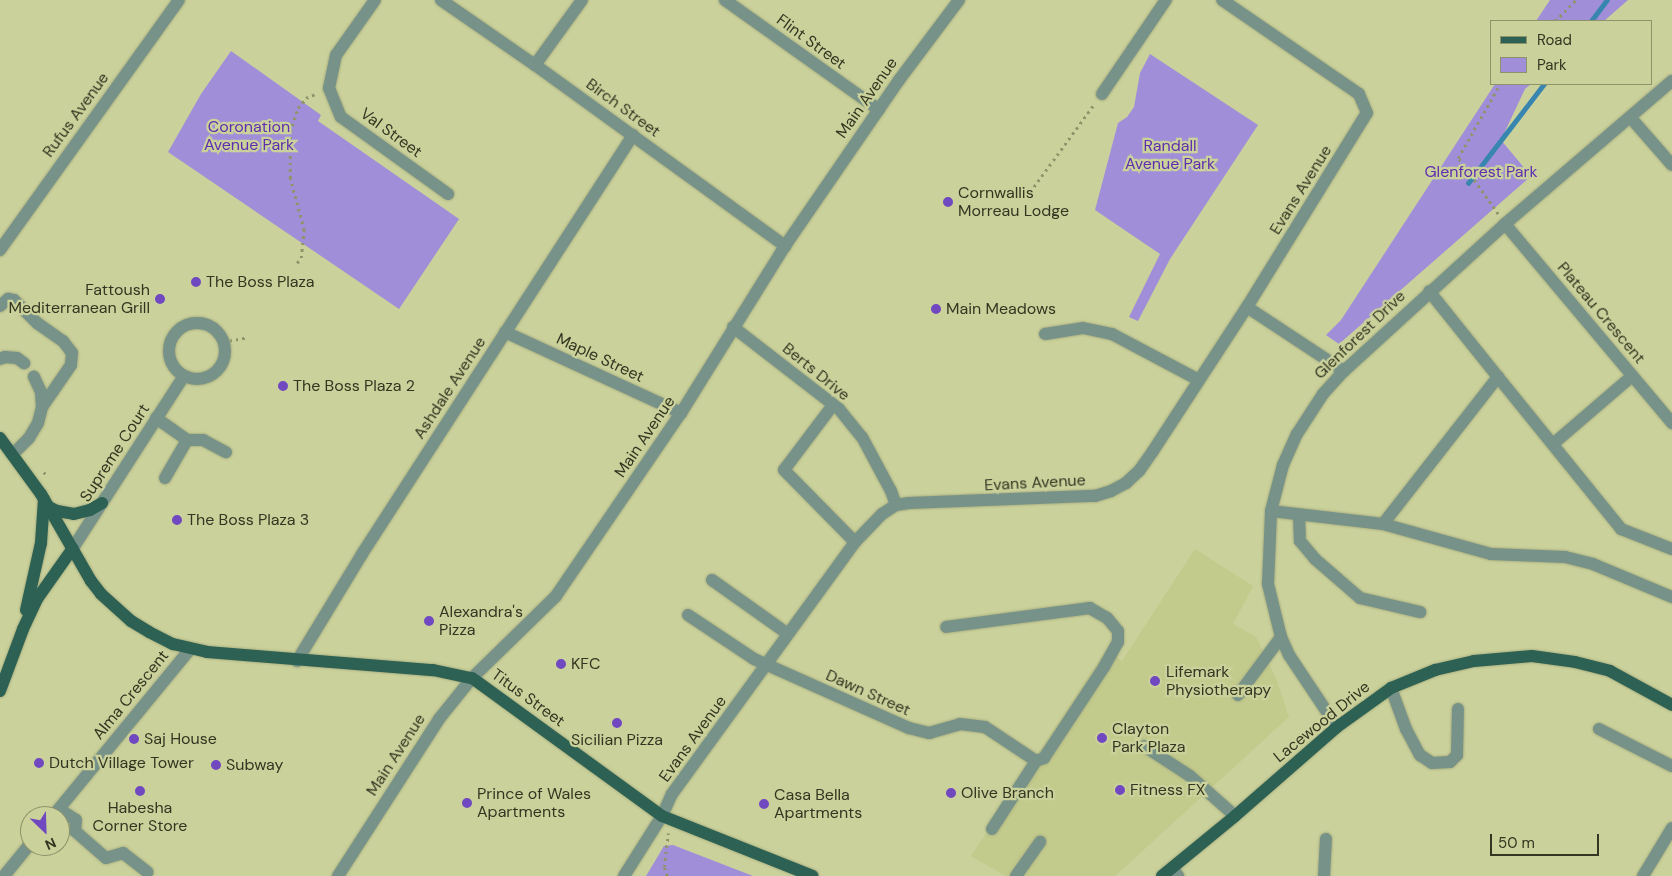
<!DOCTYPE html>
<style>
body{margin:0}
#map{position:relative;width:1672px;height:876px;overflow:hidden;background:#cad19b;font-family:"DM Sans",sans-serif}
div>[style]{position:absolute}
.built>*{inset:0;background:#c2ca8c}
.green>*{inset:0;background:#a08ed8}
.stream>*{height:4.5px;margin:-2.25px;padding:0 2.25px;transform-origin:2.25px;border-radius:2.25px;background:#3886af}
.path>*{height:2.5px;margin-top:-1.25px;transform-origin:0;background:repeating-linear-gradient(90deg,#8f946b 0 2.5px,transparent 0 6.5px)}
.roads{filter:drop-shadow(0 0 1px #a9af80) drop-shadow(0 0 1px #a9af80)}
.minor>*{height:12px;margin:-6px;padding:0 6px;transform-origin:6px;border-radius:6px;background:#779289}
.minor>.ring{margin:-6px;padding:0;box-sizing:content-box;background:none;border:12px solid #779289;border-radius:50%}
.major>*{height:12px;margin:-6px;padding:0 6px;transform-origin:6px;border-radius:6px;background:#2c6153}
.dots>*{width:14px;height:14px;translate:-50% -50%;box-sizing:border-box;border:2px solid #cad19b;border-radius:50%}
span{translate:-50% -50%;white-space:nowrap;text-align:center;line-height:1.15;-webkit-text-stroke:4.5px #cad19b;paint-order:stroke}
.street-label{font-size:16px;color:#333621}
.park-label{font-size:16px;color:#5f2eb0}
.poi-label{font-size:16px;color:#333621}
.left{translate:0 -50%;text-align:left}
.right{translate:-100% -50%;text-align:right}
.legend{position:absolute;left:1490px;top:20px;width:162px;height:65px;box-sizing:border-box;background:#cad19b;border:1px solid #8e936a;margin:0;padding:6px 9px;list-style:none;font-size:15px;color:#333621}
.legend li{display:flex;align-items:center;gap:10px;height:25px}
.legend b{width:25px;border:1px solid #8e936a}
.north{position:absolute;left:20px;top:806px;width:50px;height:50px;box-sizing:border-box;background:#cad19b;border:1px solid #8e936a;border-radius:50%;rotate:156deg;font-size:14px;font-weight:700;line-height:20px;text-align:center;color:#333621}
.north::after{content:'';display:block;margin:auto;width:18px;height:22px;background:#7048c0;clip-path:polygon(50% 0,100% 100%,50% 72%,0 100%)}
.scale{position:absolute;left:1490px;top:834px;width:109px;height:22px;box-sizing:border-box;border:2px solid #333621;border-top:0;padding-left:6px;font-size:15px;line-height:18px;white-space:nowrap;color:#333621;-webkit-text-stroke:4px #cad19b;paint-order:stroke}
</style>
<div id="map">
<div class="built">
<i style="clip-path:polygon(1195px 549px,1253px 586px,1233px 624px,1256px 637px,1276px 678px,1289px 717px,1115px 876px,1006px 876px,971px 856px,1106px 650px,1122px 661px)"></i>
</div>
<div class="green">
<i style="clip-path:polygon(1550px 0,1628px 0,1604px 21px,1536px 21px)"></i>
<i style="clip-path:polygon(231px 51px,321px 115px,318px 121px,459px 219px,399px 309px,168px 152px,201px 94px)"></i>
<i style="clip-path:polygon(1150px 54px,1258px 125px,1170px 259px,1138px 321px,1129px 317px,1160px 254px,1095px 210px,1118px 123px,1127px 117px,1134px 107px,1140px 73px)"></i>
<i style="clip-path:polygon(1495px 84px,1531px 84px,1525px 89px,1501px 140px,1531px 176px,1339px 344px,1326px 335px,1341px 320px)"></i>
<i style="clip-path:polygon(673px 845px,753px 876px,646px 876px,664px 846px)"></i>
</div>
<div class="stream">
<i style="left:1591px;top:21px;width:26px;rotate:-53deg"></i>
<i style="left:1468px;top:183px;width:125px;rotate:-52.5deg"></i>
</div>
<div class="path">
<i style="left:1555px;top:21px;width:30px;rotate:-45deg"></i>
<i style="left:1030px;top:192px;width:110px;rotate:-53.9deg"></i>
<i style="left:1498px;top:214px;width:69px;rotate:-125.5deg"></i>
<i style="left:1458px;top:158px;width:85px;rotate:-60.4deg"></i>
<i style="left:297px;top:263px;width:6px;rotate:-51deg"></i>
<i style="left:301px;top:258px;width:28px;rotate:-84deg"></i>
<i style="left:304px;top:230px;width:54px;rotate:-105.1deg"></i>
<i style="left:290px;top:178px;width:46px;rotate:-90deg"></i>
<i style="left:290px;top:132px;width:25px;rotate:-72deg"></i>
<i style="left:298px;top:108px;width:13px;rotate:-51deg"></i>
<i style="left:306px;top:98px;width:13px;rotate:-23deg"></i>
<i style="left:223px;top:342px;width:25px;rotate:-11deg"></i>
<i style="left:44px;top:472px;width:5px;rotate:53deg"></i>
<i style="left:667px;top:876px;width:9px;rotate:-108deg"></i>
<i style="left:664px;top:867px;width:34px;rotate:-83deg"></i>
</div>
<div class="roads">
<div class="minor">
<i style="left:375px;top:0;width:67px;rotate:125.3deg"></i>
<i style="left:336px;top:55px;width:34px;rotate:102deg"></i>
<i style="left:329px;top:88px;width:31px;rotate:68deg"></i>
<i style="left:341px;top:117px;width:132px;rotate:35.7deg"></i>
<i style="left:441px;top:0;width:114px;rotate:34.7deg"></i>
<i style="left:535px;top:65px;width:309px;rotate:35.9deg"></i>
<i style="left:725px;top:0;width:189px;rotate:35.5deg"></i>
<i style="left:535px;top:65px;width:80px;rotate:-54.1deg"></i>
<i style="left:1102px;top:94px;width:114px;rotate:-55.8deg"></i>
<i style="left:1631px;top:118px;width:62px;rotate:48.9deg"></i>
<i style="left:1505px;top:224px;width:260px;rotate:50deg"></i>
<i style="left:0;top:250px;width:307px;rotate:-54.4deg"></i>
<i style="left:0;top:306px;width:11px;rotate:-41deg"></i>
<i style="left:8px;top:299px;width:6px;rotate:9deg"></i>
<i style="left:14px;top:300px;width:33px;rotate:45deg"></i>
<i style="left:37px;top:323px;width:32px;rotate:35deg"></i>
<i style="left:63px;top:341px;width:15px;rotate:53deg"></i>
<i style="left:72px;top:353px;width:12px;rotate:95deg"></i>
<i style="left:71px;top:365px;width:51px;rotate:124.6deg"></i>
<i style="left:1247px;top:307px;width:116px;rotate:33.4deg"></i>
<i class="ring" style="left:169px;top:323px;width:44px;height:44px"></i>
<i style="left:733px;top:327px;width:134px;rotate:37.7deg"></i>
<i style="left:839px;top:409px;width:36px;rotate:51deg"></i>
<i style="left:862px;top:437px;width:61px;rotate:61.8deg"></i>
<i style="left:891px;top:491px;width:15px;rotate:70deg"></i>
<i style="left:505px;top:332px;width:194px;rotate:24.7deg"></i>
<i style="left:1045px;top:334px;width:38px;rotate:-9deg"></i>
<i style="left:1083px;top:328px;width:30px;rotate:12deg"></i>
<i style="left:1112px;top:334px;width:98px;rotate:27.9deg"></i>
<i style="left:0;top:359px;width:5px;rotate:-22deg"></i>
<i style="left:5px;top:357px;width:12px;rotate:5deg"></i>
<i style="left:17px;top:358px;width:9px;rotate:36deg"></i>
<i style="left:1498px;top:377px;width:196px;rotate:51deg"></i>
<i style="left:1621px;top:529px;width:55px;rotate:21.4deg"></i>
<i style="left:833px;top:405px;width:81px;rotate:127deg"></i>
<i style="left:784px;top:470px;width:101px;rotate:45.4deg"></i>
<i style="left:156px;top:418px;width:38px;rotate:35deg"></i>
<i style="left:187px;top:440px;width:16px"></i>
<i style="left:203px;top:440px;width:26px;rotate:28deg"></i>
<i style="left:1553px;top:444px;width:104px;rotate:-40.7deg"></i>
<i style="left:13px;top:454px;width:23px;rotate:-45deg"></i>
<i style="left:29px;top:438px;width:17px;rotate:-59deg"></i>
<i style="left:38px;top:423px;width:16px;rotate:-76deg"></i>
<i style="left:42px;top:407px;width:15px;rotate:-94deg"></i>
<i style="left:41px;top:392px;width:17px;rotate:-115deg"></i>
<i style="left:165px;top:478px;width:44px;rotate:-59.9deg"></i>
<i style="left:1271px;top:511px;width:113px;rotate:6.6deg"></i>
<i style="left:1383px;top:524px;width:112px;rotate:15.5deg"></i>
<i style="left:1491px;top:554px;width:74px;rotate:2.3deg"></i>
<i style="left:1565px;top:557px;width:29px;rotate:14deg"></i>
<i style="left:1593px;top:564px;width:86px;rotate:22.7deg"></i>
<i style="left:1299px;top:515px;width:26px;rotate:88deg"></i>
<i style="left:1300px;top:541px;width:23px;rotate:50deg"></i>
<i style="left:1315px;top:559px;width:60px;rotate:40.9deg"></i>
<i style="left:1360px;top:598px;width:62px;rotate:13.1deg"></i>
<i style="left:1383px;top:524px;width:187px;rotate:-52deg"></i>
<i style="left:1498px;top:377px;width:110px;rotate:-128.7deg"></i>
<i style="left:73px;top:548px;width:205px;rotate:-57.2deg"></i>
<i style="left:712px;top:580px;width:93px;rotate:35.4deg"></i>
<i style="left:688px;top:615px;width:79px;rotate:33.7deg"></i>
<i style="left:754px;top:659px;width:170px;rotate:24deg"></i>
<i style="left:909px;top:728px;width:21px;rotate:14deg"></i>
<i style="left:929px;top:733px;width:32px;rotate:-16deg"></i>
<i style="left:960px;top:724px;width:25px;rotate:7deg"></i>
<i style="left:985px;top:727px;width:61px;rotate:33.7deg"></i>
<i style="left:1036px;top:761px;width:9px;rotate:-21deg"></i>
<i style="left:1044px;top:758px;width:109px;rotate:-56.6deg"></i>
<i style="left:1104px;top:667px;width:29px;rotate:-61deg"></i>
<i style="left:1118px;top:642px;width:11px;rotate:-90deg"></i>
<i style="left:1118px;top:631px;width:17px;rotate:-130deg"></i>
<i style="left:1107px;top:618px;width:20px;rotate:-150deg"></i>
<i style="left:1090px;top:608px;width:145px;rotate:172.5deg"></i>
<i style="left:297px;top:661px;width:125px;rotate:-58.7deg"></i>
<i style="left:362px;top:554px;width:499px;rotate:-57.1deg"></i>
<i style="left:1391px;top:688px;width:44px;rotate:69.9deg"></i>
<i style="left:1406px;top:729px;width:30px;rotate:62deg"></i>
<i style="left:1420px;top:755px;width:14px;rotate:34deg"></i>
<i style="left:1432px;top:763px;width:18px;rotate:-3deg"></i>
<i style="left:1450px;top:762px;width:10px;rotate:-45deg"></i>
<i style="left:1457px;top:755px;width:46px;rotate:-88.8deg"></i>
<i style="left:1238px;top:695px;width:72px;rotate:-53.4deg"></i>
<i style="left:1337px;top:727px;width:87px;rotate:-123.7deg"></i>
<i style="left:1289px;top:655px;width:20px;rotate:-114deg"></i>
<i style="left:1281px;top:637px;width:55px;rotate:-103.8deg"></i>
<i style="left:1268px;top:584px;width:73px;rotate:-87.6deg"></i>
<i style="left:1271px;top:511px;width:48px;rotate:-75.4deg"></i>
<i style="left:1283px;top:465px;width:34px;rotate:-66deg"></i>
<i style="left:1297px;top:434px;width:48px;rotate:-57deg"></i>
<i style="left:1323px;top:394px;width:31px;rotate:-48deg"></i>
<i style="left:1344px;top:371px;width:218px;rotate:-42.4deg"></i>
<i style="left:1505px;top:224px;width:220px;rotate:-40.6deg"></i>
<i style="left:1599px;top:729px;width:82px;rotate:26.9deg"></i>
<i style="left:1144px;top:746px;width:55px;rotate:33.1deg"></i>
<i style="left:1190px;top:776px;width:60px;rotate:41.6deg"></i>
<i style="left:59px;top:809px;width:20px;rotate:33deg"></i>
<i style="left:76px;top:820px;width:11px;rotate:95deg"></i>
<i style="left:75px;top:831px;width:41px;rotate:41.1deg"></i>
<i style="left:106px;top:858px;width:18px;rotate:-16deg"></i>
<i style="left:123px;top:853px;width:31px;rotate:38deg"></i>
<i style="left:53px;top:816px;width:216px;rotate:-50.6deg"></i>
<i style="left:992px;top:829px;width:81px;rotate:-57.1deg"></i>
<i style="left:1173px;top:869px;width:9px;rotate:54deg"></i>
<i style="left:4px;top:876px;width:41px;rotate:-50.9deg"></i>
<i style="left:338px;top:876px;width:187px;rotate:-57.2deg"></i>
<i style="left:439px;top:719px;width:53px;rotate:-51.2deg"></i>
<i style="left:472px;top:678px;width:117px;rotate:-44.3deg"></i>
<i style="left:556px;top:596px;width:222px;rotate:-55.7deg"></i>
<i style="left:681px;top:413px;width:197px;rotate:-58.1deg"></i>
<i style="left:785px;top:246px;width:201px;rotate:-55.5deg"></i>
<i style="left:899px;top:80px;width:100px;rotate:-53.1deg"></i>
<i style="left:624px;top:876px;width:71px;rotate:-57.7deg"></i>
<i style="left:662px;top:816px;width:24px;rotate:-66deg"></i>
<i style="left:672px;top:794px;width:311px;rotate:-54deg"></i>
<i style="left:855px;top:542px;width:39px;rotate:-46deg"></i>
<i style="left:882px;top:514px;width:17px;rotate:-33deg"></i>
<i style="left:896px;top:505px;width:13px;rotate:-9deg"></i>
<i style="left:909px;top:503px;width:186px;rotate:-2.2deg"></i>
<i style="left:1095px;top:496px;width:17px;rotate:-17deg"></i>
<i style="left:1111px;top:491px;width:17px;rotate:-28deg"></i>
<i style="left:1126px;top:483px;width:18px;rotate:-43deg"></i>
<i style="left:1139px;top:471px;width:24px;rotate:-55deg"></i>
<i style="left:1153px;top:451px;width:172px;rotate:-56.9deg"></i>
<i style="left:1247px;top:307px;width:228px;rotate:-58.3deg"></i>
<i style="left:1367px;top:113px;width:21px;rotate:-113deg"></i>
<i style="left:1359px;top:94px;width:166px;rotate:-145.5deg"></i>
<i style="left:1016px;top:876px;width:42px;rotate:-54.8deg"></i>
<i style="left:1324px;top:876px;width:37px;rotate:-87deg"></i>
<i style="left:1643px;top:876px;width:56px;rotate:-58.9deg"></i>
</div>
<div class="major">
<i style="left:0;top:438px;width:69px;rotate:53.8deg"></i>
<i style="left:41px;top:494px;width:100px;rotate:60.1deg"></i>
<i style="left:91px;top:581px;width:16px;rotate:52deg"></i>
<i style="left:101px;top:594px;width:40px;rotate:42deg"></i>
<i style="left:131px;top:621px;width:21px;rotate:31deg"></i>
<i style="left:149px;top:632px;width:27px;rotate:27deg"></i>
<i style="left:173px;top:644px;width:35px;rotate:13deg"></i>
<i style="left:207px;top:652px;width:227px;rotate:4.6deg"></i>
<i style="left:433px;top:670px;width:40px;rotate:12deg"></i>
<i style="left:472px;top:678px;width:235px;rotate:36deg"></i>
<i style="left:662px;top:816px;width:162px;rotate:21.7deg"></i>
<i style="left:49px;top:507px;width:9px;rotate:27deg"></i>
<i style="left:57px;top:511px;width:17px;rotate:10deg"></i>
<i style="left:74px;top:514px;width:16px;rotate:-14deg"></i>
<i style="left:90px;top:510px;width:14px;rotate:-30deg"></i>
<i style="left:26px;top:610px;width:69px;rotate:-77.4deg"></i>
<i style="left:41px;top:543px;width:44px;rotate:-86.1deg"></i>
<i style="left:0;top:691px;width:66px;rotate:-69.6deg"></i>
<i style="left:23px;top:629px;width:33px;rotate:-65deg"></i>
<i style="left:37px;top:599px;width:62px;rotate:-54.8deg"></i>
<i style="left:1162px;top:876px;width:94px;rotate:-39.4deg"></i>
<i style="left:1235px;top:816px;width:135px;rotate:-41.1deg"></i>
<i style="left:1337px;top:727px;width:67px;rotate:-35.8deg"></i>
<i style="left:1391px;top:688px;width:48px;rotate:-22.2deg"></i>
<i style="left:1435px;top:670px;width:40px;rotate:-13deg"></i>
<i style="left:1474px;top:661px;width:58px;rotate:-4.9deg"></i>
<i style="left:1532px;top:656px;width:43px;rotate:7.9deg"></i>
<i style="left:1575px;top:662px;width:36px;rotate:14deg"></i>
<i style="left:1610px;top:671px;width:71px;rotate:28.7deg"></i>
</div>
</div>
<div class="dots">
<i style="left:948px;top:202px;background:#7048c0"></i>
<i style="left:196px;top:282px;background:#7048c0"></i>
<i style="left:160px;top:299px;background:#7048c0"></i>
<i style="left:936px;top:309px;background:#7048c0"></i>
<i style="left:283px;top:386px;background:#7048c0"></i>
<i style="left:177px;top:520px;background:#7048c0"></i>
<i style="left:429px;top:621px;background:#7048c0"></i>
<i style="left:561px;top:664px;background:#7048c0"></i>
<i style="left:1155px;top:681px;background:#7048c0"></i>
<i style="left:617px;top:723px;background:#7048c0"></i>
<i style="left:1102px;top:738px;background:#7048c0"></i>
<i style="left:134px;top:739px;background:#7048c0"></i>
<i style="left:39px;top:763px;background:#7048c0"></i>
<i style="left:216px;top:765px;background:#7048c0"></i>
<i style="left:1120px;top:790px;background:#7048c0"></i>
<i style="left:140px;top:791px;background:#7048c0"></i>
<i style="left:951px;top:793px;background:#7048c0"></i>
<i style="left:467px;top:803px;background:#7048c0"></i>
<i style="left:764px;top:804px;background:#7048c0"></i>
</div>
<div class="street-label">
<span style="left:811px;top:42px;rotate:36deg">Flint Street</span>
<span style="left:867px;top:98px;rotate:-55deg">Main Avenue</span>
<span style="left:623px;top:108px;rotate:36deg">Birch Street</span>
<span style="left:76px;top:115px;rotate:-54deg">Rufus Avenue</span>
<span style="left:391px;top:133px;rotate:36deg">Val Street</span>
<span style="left:1301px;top:190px;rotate:-58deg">Evans Avenue</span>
<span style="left:1601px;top:313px;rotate:50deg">Plateau Crescent</span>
<span style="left:1360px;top:335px;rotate:-44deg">Glenforest Drive</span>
<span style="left:600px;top:358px;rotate:25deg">Maple Street</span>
<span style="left:816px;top:372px;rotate:39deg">Berts Drive</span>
<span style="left:450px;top:388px;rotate:-57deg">Ashdale Avenue</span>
<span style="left:645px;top:437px;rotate:-56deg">Main Avenue</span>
<span style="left:115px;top:453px;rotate:-57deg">Supreme Court</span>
<span style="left:1035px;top:483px;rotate:-3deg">Evans Avenue</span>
<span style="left:868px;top:693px;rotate:24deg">Dawn Street</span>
<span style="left:131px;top:695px;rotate:-51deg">Alma Crescent</span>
<span style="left:528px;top:698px;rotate:36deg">Titus Street</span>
<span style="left:1322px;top:722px;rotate:-39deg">Lacewood Drive</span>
<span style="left:693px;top:739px;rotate:-54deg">Evans Avenue</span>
<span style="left:396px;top:755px;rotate:-57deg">Main Avenue</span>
</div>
<div class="park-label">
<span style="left:249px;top:136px">Coronation<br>Avenue Park</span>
<span style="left:1170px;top:155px">Randall<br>Avenue Park</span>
<span style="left:1481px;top:172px">Glenforest Park</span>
</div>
<div class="poi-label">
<span class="left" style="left:958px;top:202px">Cornwallis<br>Morreau Lodge</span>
<span class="left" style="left:206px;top:282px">The Boss Plaza</span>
<span class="right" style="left:150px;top:299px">Fattoush<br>Mediterranean Grill</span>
<span class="left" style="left:946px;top:309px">Main Meadows</span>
<span class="left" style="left:293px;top:386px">The Boss Plaza 2</span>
<span class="left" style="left:187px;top:520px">The Boss Plaza 3</span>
<span class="left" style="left:439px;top:621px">Alexandra's<br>Pizza</span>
<span class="left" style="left:571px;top:664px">KFC</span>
<span class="left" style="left:1166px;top:681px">Lifemark<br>Physiotherapy</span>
<span class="left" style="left:1112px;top:738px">Clayton<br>Park Plaza</span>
<span class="left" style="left:144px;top:739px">Saj House</span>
<span style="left:617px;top:740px">Sicilian Pizza</span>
<span class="left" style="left:49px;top:763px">Dutch Village Tower</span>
<span class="left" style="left:226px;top:765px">Subway</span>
<span class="left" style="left:1130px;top:790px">Fitness FX</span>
<span class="left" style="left:961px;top:793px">Olive Branch</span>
<span class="left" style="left:477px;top:803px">Prince of Wales<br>Apartments</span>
<span class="left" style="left:774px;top:804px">Casa Bella<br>Apartments</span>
<span style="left:140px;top:817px">Habesha<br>Corner Store</span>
</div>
<ul class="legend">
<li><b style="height:6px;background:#2c6153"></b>Road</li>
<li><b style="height:14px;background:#a08ed8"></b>Park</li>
</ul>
<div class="north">N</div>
<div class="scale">50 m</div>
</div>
